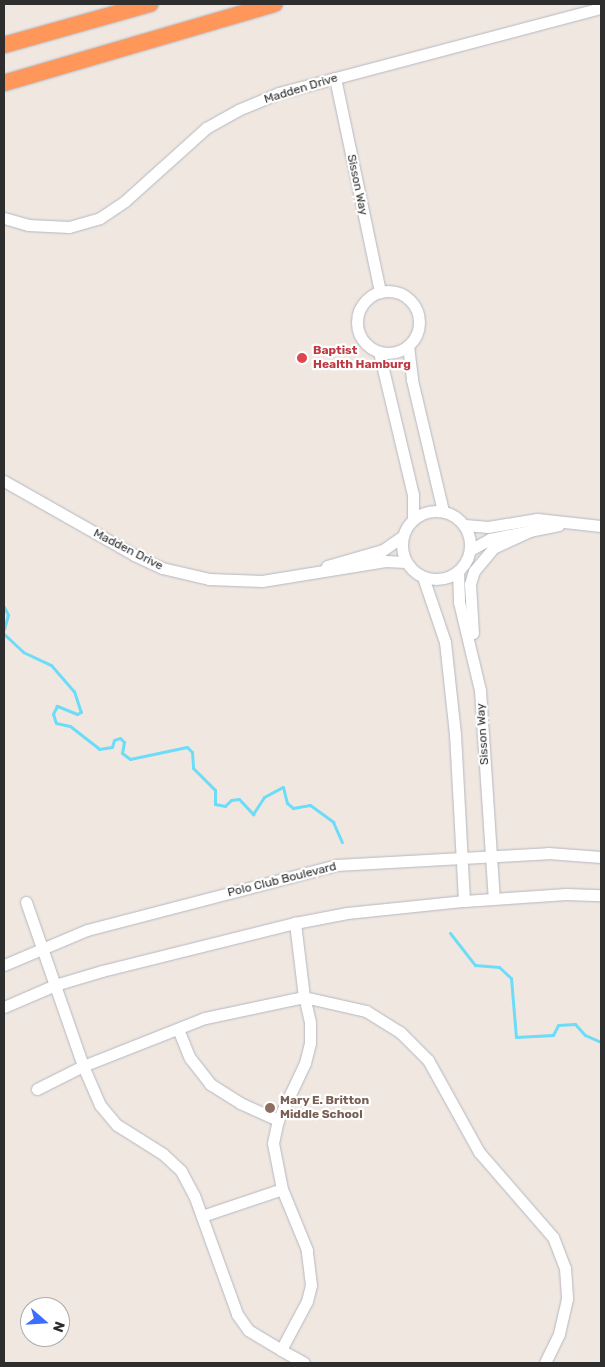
<!DOCTYPE html>
<style>
body{margin:0}
#map{position:relative;width:605px;height:1367px;overflow:hidden;background:#f0e8e0;font-family:Rubik,sans-serif}
div>[style]{position:absolute}
.stream>*{height:3px;margin:-1.5px;padding:0 1.5px;transform-origin:1.5px;border-radius:1.5px;background:#6cdcf8}
.roads{filter:drop-shadow(0 0 1px #b4b7c2) drop-shadow(0 0 1px #b4b7c2)}
.minor>*{height:11px;margin:-5.5px;padding:0 5.5px;transform-origin:5.5px;border-radius:5.5px;background:#fff}
.minor>.ring{margin:-5.5px;padding:0;box-sizing:content-box;background:none;border:11px solid #fff;border-radius:50%}
.highway>*{height:16px;margin:-8px;padding:0 8px;transform-origin:8px;border-radius:8px;background:#ff975b}
.dots>*{width:14px;height:14px;translate:-50% -50%;box-sizing:border-box;border:2px solid #fff;border-radius:50%}
span{translate:-50% -50%;white-space:nowrap;text-align:center;line-height:1.15;-webkit-text-stroke:4.5px #fff;paint-order:stroke}
.street-label{font-size:12px;color:#2e2e2e}
.health-label{font-size:12px;color:#be3a42;font-weight:700}
.left{translate:0 -50%;text-align:left}
.education-label{font-size:12px;color:#785e54;font-weight:700}
.frame{position:absolute;inset:0;border:5px solid #2e2e2e;pointer-events:none}
.north{position:absolute;left:20px;top:1297px;width:50px;height:50px;box-sizing:border-box;background:#fff;border:1px solid #ababab;border-radius:50%;rotate:109deg;font-size:14px;font-weight:700;line-height:20px;text-align:center;color:#2e2e2e}
.north::after{content:'';display:block;margin:auto;width:18px;height:22px;background:#3d6eff;clip-path:polygon(50% 0,100% 100%,50% 72%,0 100%)}
</style>
<div id="map">
<div class="stream">
<i style="left:4px;top:607px;width:9px;rotate:63deg"></i>
<i style="left:8px;top:615px;width:15px;rotate:106deg"></i>
<i style="left:4px;top:634px;width:26px;rotate:43deg"></i>
<i style="left:23px;top:652px;width:31px;rotate:25deg"></i>
<i style="left:51px;top:665px;width:35px;rotate:49deg"></i>
<i style="left:74px;top:691px;width:22px;rotate:72deg"></i>
<i style="left:81px;top:712px;width:4px;rotate:153deg"></i>
<i style="left:77px;top:714px;width:22px;rotate:-158deg"></i>
<i style="left:57px;top:706px;width:9px;rotate:117deg"></i>
<i style="left:53px;top:714px;width:9px;rotate:72deg"></i>
<i style="left:56px;top:723px;width:14px;rotate:12deg"></i>
<i style="left:70px;top:726px;width:37px;rotate:38deg"></i>
<i style="left:99px;top:749px;width:13px;rotate:-9deg"></i>
<i style="left:112px;top:747px;width:7px;rotate:-74deg"></i>
<i style="left:114px;top:740px;width:6px;rotate:-18deg"></i>
<i style="left:120px;top:738px;width:6px;rotate:45deg"></i>
<i style="left:124px;top:742px;width:11px;rotate:100deg"></i>
<i style="left:122px;top:753px;width:10px;rotate:37deg"></i>
<i style="left:130px;top:759px;width:58px;rotate:-11.9deg"></i>
<i style="left:187px;top:747px;width:7px;rotate:45deg"></i>
<i style="left:192px;top:752px;width:16px;rotate:86deg"></i>
<i style="left:193px;top:768px;width:31px;rotate:45deg"></i>
<i style="left:215px;top:790px;width:14px;rotate:90deg"></i>
<i style="left:215px;top:804px;width:10px;rotate:11deg"></i>
<i style="left:225px;top:806px;width:8px;rotate:-45deg"></i>
<i style="left:231px;top:800px;width:8px;rotate:-7deg"></i>
<i style="left:239px;top:799px;width:21px;rotate:47deg"></i>
<i style="left:253px;top:814px;width:20px;rotate:-57deg"></i>
<i style="left:264px;top:797px;width:21px;rotate:-28deg"></i>
<i style="left:283px;top:787px;width:16px;rotate:76deg"></i>
<i style="left:287px;top:803px;width:8px;rotate:40deg"></i>
<i style="left:293px;top:808px;width:17px;rotate:-10deg"></i>
<i style="left:310px;top:805px;width:29px;rotate:36deg"></i>
<i style="left:333px;top:822px;width:22px;rotate:66deg"></i>
<i style="left:450px;top:933px;width:41px;rotate:52deg"></i>
<i style="left:475px;top:965px;width:24px;rotate:5deg"></i>
<i style="left:499px;top:967px;width:16px;rotate:43deg"></i>
<i style="left:511px;top:978px;width:59px;rotate:85.2deg"></i>
<i style="left:516px;top:1037px;width:37px;rotate:-3deg"></i>
<i style="left:553px;top:1035px;width:11px;rotate:-63deg"></i>
<i style="left:558px;top:1025px;width:17px;rotate:-3deg"></i>
<i style="left:575px;top:1024px;width:15px;rotate:48deg"></i>
<i style="left:585px;top:1035px;width:17px;rotate:24deg"></i>
</div>
<div class="roads">
<div class="minor">
<i style="left:335px;top:78px;width:219px;rotate:78.1deg"></i>
<i style="left:4px;top:218px;width:25px;rotate:16deg"></i>
<i style="left:28px;top:225px;width:41px;rotate:2.8deg"></i>
<i style="left:69px;top:227px;width:32px;rotate:-16deg"></i>
<i style="left:100px;top:218px;width:30px;rotate:-34deg"></i>
<i style="left:125px;top:201px;width:109px;rotate:-42deg"></i>
<i style="left:206px;top:128px;width:37px;rotate:-29deg"></i>
<i style="left:238px;top:110px;width:44px;rotate:-22.5deg"></i>
<i style="left:279px;top:93px;width:333px;rotate:-14.8deg"></i>
<i class="ring" style="left:357px;top:291px;width:51px;height:51px"></i>
<i style="left:408px;top:346px;width:34px;rotate:83deg"></i>
<i style="left:412px;top:380px;width:135px;rotate:76.7deg"></i>
<i style="left:379px;top:352px;width:147px;rotate:76.6deg"></i>
<i style="left:413px;top:495px;width:24px;rotate:90deg"></i>
<i style="left:4px;top:481px;width:150px;rotate:29.6deg"></i>
<i style="left:134px;top:555px;width:31px;rotate:25deg"></i>
<i style="left:162px;top:568px;width:48px;rotate:13.2deg"></i>
<i style="left:209px;top:579px;width:53px;rotate:2.2deg"></i>
<i style="left:262px;top:581px;width:125px;rotate:-9.2deg"></i>
<i style="left:385px;top:561px;width:21px;rotate:3deg"></i>
<i class="ring" style="left:402px;top:511px;width:57px;height:57px"></i>
<i style="left:465px;top:525px;width:23px;rotate:5deg"></i>
<i style="left:488px;top:527px;width:50px;rotate:-9.3deg"></i>
<i style="left:537px;top:519px;width:64px;rotate:6.2deg"></i>
<i style="left:470px;top:550px;width:23px;rotate:-29deg"></i>
<i style="left:490px;top:539px;width:70px;rotate:-11.5deg"></i>
<i style="left:327px;top:566px;width:58px;rotate:-15.9deg"></i>
<i style="left:383px;top:550px;width:24px;rotate:-35deg"></i>
<i style="left:458px;top:571px;width:31px;rotate:88deg"></i>
<i style="left:459px;top:602px;width:90px;rotate:76.6deg"></i>
<i style="left:480px;top:690px;width:209px;rotate:86.2deg"></i>
<i style="left:423px;top:577px;width:69px;rotate:71.3deg"></i>
<i style="left:445px;top:642px;width:93px;rotate:83.8deg"></i>
<i style="left:455px;top:734px;width:167px;rotate:86.9deg"></i>
<i style="left:473px;top:633px;width:49px;rotate:-93.5deg"></i>
<i style="left:470px;top:584px;width:14px;rotate:-73deg"></i>
<i style="left:474px;top:571px;width:30px;rotate:-50deg"></i>
<i style="left:493px;top:548px;width:41px;rotate:-24.7deg"></i>
<i style="left:26px;top:902px;width:174px;rotate:70.8deg"></i>
<i style="left:83px;top:1066px;width:43px;rotate:66.4deg"></i>
<i style="left:100px;top:1105px;width:26px;rotate:50deg"></i>
<i style="left:117px;top:1125px;width:54px;rotate:32.2deg"></i>
<i style="left:163px;top:1154px;width:25px;rotate:43deg"></i>
<i style="left:181px;top:1171px;width:27px;rotate:62deg"></i>
<i style="left:194px;top:1195px;width:127px;rotate:70.1deg"></i>
<i style="left:237px;top:1314px;width:19px;rotate:55deg"></i>
<i style="left:248px;top:1330px;width:39px;rotate:31deg"></i>
<i style="left:281px;top:1350px;width:55px;rotate:-62deg"></i>
<i style="left:307px;top:1301px;width:16px;rotate:-76deg"></i>
<i style="left:311px;top:1285px;width:35px;rotate:-97deg"></i>
<i style="left:307px;top:1250px;width:66px;rotate:-112.3deg"></i>
<i style="left:282px;top:1189px;width:47px;rotate:-101.1deg"></i>
<i style="left:273px;top:1143px;width:24px;rotate:-78deg"></i>
<i style="left:278px;top:1120px;width:63px;rotate:-64.7deg"></i>
<i style="left:305px;top:1063px;width:21px;rotate:-76deg"></i>
<i style="left:310px;top:1043px;width:21px;rotate:-90deg"></i>
<i style="left:310px;top:1022px;width:26px;rotate:-103deg"></i>
<i style="left:304px;top:997px;width:75px;rotate:-96.9deg"></i>
<i style="left:4px;top:965px;width:90px;rotate:-22.9deg"></i>
<i style="left:87px;top:930px;width:257px;rotate:-14.6deg"></i>
<i style="left:336px;top:865px;width:212px;rotate:-3.2deg"></i>
<i style="left:548px;top:853px;width:53px;rotate:4.3deg"></i>
<i style="left:4px;top:1007px;width:56px;rotate:-23.3deg"></i>
<i style="left:55px;top:985px;width:49px;rotate:-16.6deg"></i>
<i style="left:102px;top:971px;width:199px;rotate:-14deg"></i>
<i style="left:295px;top:923px;width:53px;rotate:-10.9deg"></i>
<i style="left:347px;top:913px;width:118px;rotate:-5.9deg"></i>
<i style="left:464px;top:901px;width:102px;rotate:-3.9deg"></i>
<i style="left:566px;top:894px;width:35px;rotate:2deg"></i>
<i style="left:178px;top:1029px;width:31px;rotate:68deg"></i>
<i style="left:190px;top:1058px;width:33px;rotate:52deg"></i>
<i style="left:210px;top:1084px;width:36px;rotate:32deg"></i>
<i style="left:240px;top:1103px;width:42px;rotate:24.1deg"></i>
<i style="left:37px;top:1089px;width:51px;rotate:-26.6deg"></i>
<i style="left:83px;top:1066px;width:131px;rotate:-21.5deg"></i>
<i style="left:205px;top:1018px;width:101px;rotate:-12deg"></i>
<i style="left:304px;top:997px;width:64px;rotate:12.7deg"></i>
<i style="left:366px;top:1011px;width:40px;rotate:32deg"></i>
<i style="left:400px;top:1032px;width:40px;rotate:45deg"></i>
<i style="left:428px;top:1060px;width:105px;rotate:61deg"></i>
<i style="left:479px;top:1152px;width:113px;rotate:49deg"></i>
<i style="left:553px;top:1237px;width:33px;rotate:69deg"></i>
<i style="left:565px;top:1268px;width:31px;rotate:86deg"></i>
<i style="left:567px;top:1299px;width:36px;rotate:103deg"></i>
<i style="left:559px;top:1334px;width:32px;rotate:116deg"></i>
<i style="left:202px;top:1216px;width:84px;rotate:-18.6deg"></i>
<i style="left:281px;top:1350px;width:26px;rotate:29deg"></i>
</div>
<div class="highway">
<i style="left:4px;top:45px;width:152px;rotate:-15.7deg"></i>
<i style="left:4px;top:83px;width:282px;rotate:-16.3deg"></i>
</div>
</div>
<div class="dots">
<i style="left:302px;top:358px;background:#e0444e"></i>
<i style="left:270px;top:1108px;background:#8d6e63"></i>
</div>
<div class="street-label">
<span style="left:301px;top:89px;rotate:-17deg">Madden Drive</span>
<span style="left:357px;top:185px;rotate:78deg">Sisson Way</span>
<span style="left:128px;top:550px;rotate:27deg">Madden Drive</span>
<span style="left:483px;top:734px;rotate:-94deg">Sisson Way</span>
<span style="left:282px;top:880px;rotate:-14deg">Polo Club Boulevard</span>
</div>
<div class="health-label">
<span class="left" style="left:313px;top:358px">Baptist<br>Health Hamburg</span>
</div>
<div class="education-label">
<span class="left" style="left:280px;top:1108px">Mary E. Britton<br>Middle School</span>
</div>
<div class="frame"></div>
<div class="north">N</div>
</div>
